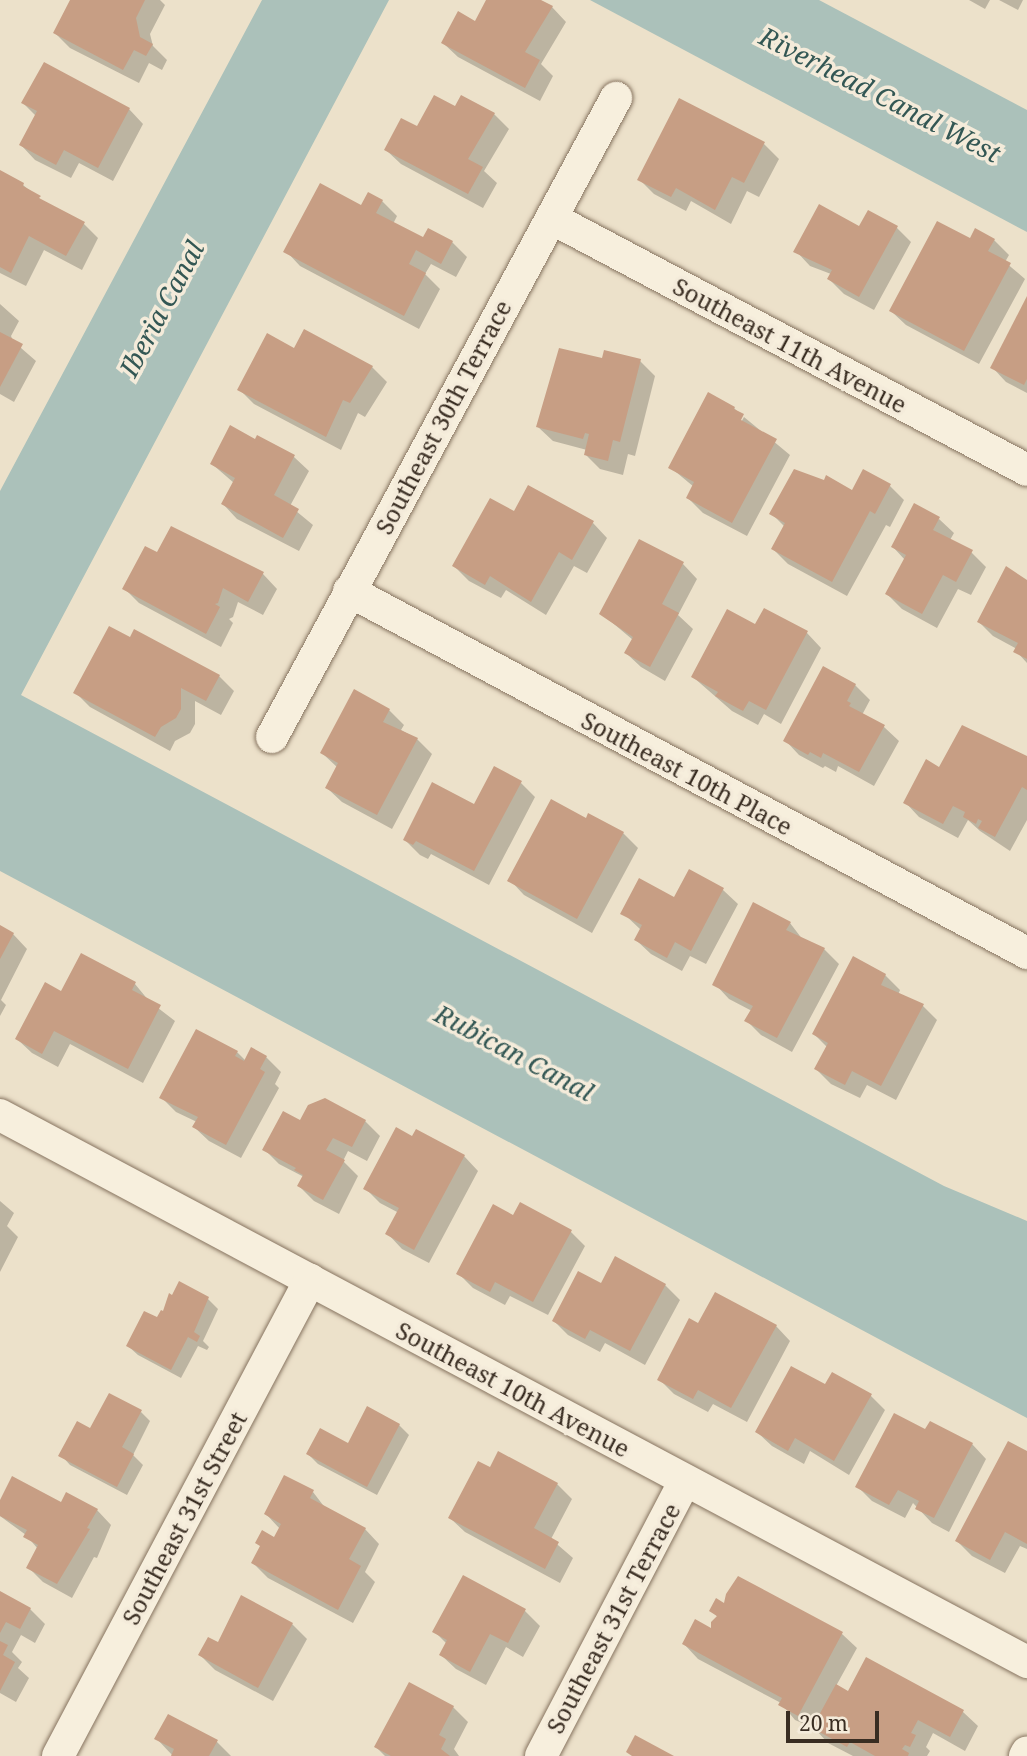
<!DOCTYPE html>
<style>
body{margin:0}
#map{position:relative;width:1027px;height:1756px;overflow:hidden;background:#ece1ca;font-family:"Noto Serif",serif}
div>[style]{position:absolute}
.water>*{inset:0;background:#abc1ba}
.shadow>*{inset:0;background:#0003}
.building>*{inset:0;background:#c79e84}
.roads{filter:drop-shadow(0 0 2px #877460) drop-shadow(0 0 2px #877460)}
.street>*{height:32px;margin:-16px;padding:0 16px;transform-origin:16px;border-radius:16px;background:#f7efdd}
span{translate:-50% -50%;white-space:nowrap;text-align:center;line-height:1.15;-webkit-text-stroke:7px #f4ebda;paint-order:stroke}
.street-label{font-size:24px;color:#392d22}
.water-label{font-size:26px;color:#335754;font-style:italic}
.scale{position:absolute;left:786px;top:1711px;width:93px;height:32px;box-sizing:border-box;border:4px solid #392d22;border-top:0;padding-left:9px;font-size:21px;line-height:24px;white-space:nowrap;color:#392d22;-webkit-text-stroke:5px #f4ebda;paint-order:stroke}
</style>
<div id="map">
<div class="water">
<i style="clip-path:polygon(262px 0,389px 0,21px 695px,944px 1186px,1027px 1221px,1027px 1418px,0 871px,0 491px)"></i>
<i style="clip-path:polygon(590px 0,819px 0,1027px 110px,1027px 232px)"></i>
</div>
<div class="shadow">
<i style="clip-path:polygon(72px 0,160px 0,165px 5px,150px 34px,153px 46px,167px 60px,162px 70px,149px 63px,139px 83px,70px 48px,55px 33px)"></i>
<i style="clip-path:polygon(488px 0,538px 0,552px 7px,566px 22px,541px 64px,553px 76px,540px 101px,458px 57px,443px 43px,476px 23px)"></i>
<i style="clip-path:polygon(969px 0,990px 0,985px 9px)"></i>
<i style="clip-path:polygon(999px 0,1023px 0,1018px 10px)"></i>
<i style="clip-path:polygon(462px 97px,494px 114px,509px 129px,484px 171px,497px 183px,483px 208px,401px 164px,386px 150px,456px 108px)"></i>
<i style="clip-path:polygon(23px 103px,129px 109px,143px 124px,113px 181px,79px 163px,71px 178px,35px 160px,21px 145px,36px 116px)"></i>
<i style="clip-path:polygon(764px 144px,779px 159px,759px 197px,747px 191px,731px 224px,691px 201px,686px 211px,654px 194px,639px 179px)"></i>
<i style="clip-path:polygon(0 172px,23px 185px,46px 204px,84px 224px,98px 238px,82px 270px,44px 250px,26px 286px,0 273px)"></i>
<i style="clip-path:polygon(382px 201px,397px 216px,393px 224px,423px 240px,452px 242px,467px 257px,456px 277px,431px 264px,425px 274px,440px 289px,419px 329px,300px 266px,286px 251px,362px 207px)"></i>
<i style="clip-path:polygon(860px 228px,897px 228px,911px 242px,874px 310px,844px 294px,829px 279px,831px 274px,810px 266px,796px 251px)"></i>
<i style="clip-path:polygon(970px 240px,994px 240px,1009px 255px,1005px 262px,1025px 279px,979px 364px,906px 325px,891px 311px)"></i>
<i style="clip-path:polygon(1027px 300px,1027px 393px,1006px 382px,992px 367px)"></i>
<i style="clip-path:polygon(0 304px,19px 321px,11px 336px,13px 341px,36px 361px,14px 402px,0 394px)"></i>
<i style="clip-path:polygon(295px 350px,372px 367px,387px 382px,365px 417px,358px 413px,341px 450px,254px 404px,239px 389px)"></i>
<i style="clip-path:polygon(603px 360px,640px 361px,655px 376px,635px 456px,628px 454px,623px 475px,600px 469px,585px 454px,587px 450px,553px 441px,538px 427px)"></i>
<i style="clip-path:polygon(734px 408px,741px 415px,738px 428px,744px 417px,790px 455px,747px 536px,703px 513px,688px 498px,694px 487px,670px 467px)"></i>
<i style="clip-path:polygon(256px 441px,294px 457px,309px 471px,290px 506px,313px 525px,299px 551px,237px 519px,223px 504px,234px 483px,212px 464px)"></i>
<i style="clip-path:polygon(890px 486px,904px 500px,890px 527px,886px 525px,847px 596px,788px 564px,773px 549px,785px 527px,772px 514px,853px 492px)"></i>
<i style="clip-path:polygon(939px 519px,954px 533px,950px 540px,971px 552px,986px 567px,971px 595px,958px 589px,937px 628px,902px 609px,887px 594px,905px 560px,893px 547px)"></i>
<i style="clip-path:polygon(593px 523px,607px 538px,587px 573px,574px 566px,546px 615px,506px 590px,501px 598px,469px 581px,454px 566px)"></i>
<i style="clip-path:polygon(158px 555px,263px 574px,277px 589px,263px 615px,238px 602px,233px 617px,229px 619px,233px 623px,221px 647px,139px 603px,124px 588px)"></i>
<i style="clip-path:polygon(683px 564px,697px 579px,678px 615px,693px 629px,665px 681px,641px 667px,626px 653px,633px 640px,602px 614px)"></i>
<i style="clip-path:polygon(1027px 581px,1027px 663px,1016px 651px,1017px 649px,993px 636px,979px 622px)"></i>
<i style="clip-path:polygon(756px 627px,807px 633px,821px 648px,781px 724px,764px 714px,758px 725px,732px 711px,693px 677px)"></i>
<i style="clip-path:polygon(219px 676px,234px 691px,221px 715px,195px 701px,195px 724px,190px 733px,175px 741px,170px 751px,90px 707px,76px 693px)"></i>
<i style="clip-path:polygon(855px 685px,870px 700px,862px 715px,884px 727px,899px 741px,874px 786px,838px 766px,836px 772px,825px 766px,823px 768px,799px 755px,785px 740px)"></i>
<i style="clip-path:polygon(389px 710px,404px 725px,401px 730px,417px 739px,432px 754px,392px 829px,342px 802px,327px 788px,338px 768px,322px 753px)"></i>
<i style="clip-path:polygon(1027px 759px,1027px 820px,1010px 851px,980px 831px,968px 820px,958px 838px,919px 817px,905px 802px,940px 769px)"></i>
<i style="clip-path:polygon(521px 783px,535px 797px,489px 885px,431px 854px,428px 859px,420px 855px,405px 840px)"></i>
<i style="clip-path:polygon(587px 820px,623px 833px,638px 848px,592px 933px,524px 895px,510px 880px)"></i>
<i style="clip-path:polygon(723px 890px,738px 904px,706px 964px,690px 956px,682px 971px,651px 954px,636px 940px,641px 930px,623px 913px)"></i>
<i style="clip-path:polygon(790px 923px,803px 940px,824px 949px,839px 964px,792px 1052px,761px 1035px,747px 1021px,752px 1011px,729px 999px,715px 984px)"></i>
<i style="clip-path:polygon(0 927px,13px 934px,27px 949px,1px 1000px,6px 1005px,0 1016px)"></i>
<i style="clip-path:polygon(853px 958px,885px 975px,900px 990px,898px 995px,923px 1006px,937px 1020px,896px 1100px,867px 1085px,860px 1098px,831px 1084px,816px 1069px,828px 1048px,814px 1034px)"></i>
<i style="clip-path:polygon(135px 984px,149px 1001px,175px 1021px,143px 1083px,70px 1044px,58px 1067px,32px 1053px,17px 1039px,62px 993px)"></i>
<i style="clip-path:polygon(252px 1050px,266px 1057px,281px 1072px,275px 1084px,279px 1088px,241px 1158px,209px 1141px,194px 1127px,197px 1122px,176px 1112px,161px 1097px,237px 1052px,246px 1061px)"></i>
<i style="clip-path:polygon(365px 1121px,380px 1136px,367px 1161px,348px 1151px,343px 1161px,358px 1176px,339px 1214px,314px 1201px,299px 1186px,304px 1177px,279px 1164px,264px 1149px,301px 1122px)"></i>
<i style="clip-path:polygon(413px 1138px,464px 1156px,478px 1171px,429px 1263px,402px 1249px,388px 1234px,399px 1213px,380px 1203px,365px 1188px)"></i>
<i style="clip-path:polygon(0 1201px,14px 1213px,7px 1226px,18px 1237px,0 1272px)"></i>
<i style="clip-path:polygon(514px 1217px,570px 1231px,585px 1246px,548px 1315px,510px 1296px,505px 1305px,473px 1288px,458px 1273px)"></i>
<i style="clip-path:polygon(601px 1285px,665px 1285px,680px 1300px,645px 1365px,605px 1343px,600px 1352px,568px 1335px,554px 1321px)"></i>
<i style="clip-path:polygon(208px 1299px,218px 1309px,203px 1341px,209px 1347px,207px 1350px,198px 1346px,181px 1378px,138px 1355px,128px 1346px,157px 1320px)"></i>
<i style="clip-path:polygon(699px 1325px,776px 1326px,790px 1341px,747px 1422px,713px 1404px,708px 1412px,674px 1394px,659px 1379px)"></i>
<i style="clip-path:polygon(826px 1387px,871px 1396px,885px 1410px,849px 1475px,810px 1451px,804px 1464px,772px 1446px,757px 1432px)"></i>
<i style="clip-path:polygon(141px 1412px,150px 1421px,133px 1455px,143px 1465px,127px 1495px,70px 1465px,61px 1455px)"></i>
<i style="clip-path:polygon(399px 1425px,409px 1435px,377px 1495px,318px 1464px,308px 1454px,348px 1445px)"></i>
<i style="clip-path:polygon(926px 1432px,972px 1444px,986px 1459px,949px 1532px,932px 1523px,913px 1503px,905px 1518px,872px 1501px,857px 1486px)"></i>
<i style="clip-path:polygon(499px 1453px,557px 1484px,572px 1499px,551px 1539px,573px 1558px,560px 1583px,465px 1532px,450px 1518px,490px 1470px)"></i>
<i style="clip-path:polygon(1027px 1453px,1027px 1549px,1020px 1546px,1005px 1573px,972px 1556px,957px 1541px)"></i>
<i style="clip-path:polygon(313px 1492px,326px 1509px,365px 1529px,379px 1544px,365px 1572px,375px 1582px,353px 1623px,268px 1578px,253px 1563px,262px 1547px,275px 1539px,280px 1529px,266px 1514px)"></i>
<i style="clip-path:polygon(0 1503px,61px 1504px,97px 1510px,111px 1525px,97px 1558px,94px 1557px,72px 1598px,43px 1582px,28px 1567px,38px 1549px,26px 1535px,0 1516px)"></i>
<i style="clip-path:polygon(463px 1578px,525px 1611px,540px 1626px,523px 1657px,506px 1647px,486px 1685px,456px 1669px,441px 1655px,447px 1644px,435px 1632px)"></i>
<i style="clip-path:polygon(0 1593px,30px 1609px,45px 1624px,35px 1643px,21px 1635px,12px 1652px,22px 1662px,18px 1668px,29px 1678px,16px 1702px,0 1693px)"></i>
<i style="clip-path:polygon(725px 1605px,842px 1634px,857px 1648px,836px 1686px,849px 1693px,866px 1660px,963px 1712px,978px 1726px,965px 1751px,933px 1733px,926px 1747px,930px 1751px,927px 1756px,853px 1756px,828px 1743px,814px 1728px,795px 1720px,781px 1703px,698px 1659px,684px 1644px,712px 1630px,718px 1617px,711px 1611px)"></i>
<i style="clip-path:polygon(292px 1624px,307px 1639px,273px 1701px,215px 1670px,200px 1655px,219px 1645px)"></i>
<i style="clip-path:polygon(453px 1707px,468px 1722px,454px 1749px,459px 1756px,385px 1756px,376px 1747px)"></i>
<i style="clip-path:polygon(156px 1738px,217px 1742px,231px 1756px,173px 1756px)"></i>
</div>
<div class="building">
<i style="clip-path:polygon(70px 0,145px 0,136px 18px,140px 37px,153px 44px,146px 56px,134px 50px,123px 70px,53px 33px)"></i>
<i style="clip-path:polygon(486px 0,541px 0,553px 6px,525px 52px,540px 60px,525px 88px,441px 43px,458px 11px,475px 21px)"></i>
<i style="clip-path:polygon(44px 62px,130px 108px,98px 168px,64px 150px,56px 165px,19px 145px,37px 111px,21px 103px)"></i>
<i style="clip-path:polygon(434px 95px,455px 106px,461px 95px,495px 113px,468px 159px,483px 167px,468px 194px,384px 150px,401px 118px,417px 126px)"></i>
<i style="clip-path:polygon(679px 98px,765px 142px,744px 183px,732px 177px,715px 210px,676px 188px,671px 197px,637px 180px)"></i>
<i style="clip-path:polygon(0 170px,24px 183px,23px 186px,41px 196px,39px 198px,85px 222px,66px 256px,29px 236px,11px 273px,0 267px)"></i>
<i style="clip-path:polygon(320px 183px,361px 205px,368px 192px,383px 200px,376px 213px,423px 237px,428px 228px,453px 241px,441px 264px,416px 250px,409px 264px,426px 273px,404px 316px,283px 252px)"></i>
<i style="clip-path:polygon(819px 204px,859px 226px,868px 210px,898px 226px,859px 297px,827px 279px,832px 270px,793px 252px)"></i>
<i style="clip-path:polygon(937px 221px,970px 238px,975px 228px,995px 239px,988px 251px,1011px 263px,964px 351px,889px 311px)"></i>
<i style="clip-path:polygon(1027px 296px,1027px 379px,1024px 385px,990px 368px)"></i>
<i style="clip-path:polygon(304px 329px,373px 366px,350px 403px,343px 400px,326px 437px,237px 390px,267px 333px,294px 348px)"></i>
<i style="clip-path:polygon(0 332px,23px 344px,0 387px)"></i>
<i style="clip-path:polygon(559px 348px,602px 358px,604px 350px,641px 359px,620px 442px,613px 440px,608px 461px,584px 455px,589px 434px,585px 433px,583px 439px,536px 427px)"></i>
<i style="clip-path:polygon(708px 392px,735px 407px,734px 409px,744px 414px,741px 420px,777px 439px,732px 523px,686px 498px,694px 482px,668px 468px)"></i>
<i style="clip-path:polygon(230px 425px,255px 439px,257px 435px,295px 455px,274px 495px,299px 509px,283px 538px,221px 504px,235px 478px,210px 464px)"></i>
<i style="clip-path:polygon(794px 469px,824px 480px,826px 475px,852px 490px,863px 469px,891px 484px,875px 514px,870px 511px,832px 582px,771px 549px,785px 523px,769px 514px)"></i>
<i style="clip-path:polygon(528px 485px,594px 521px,572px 560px,559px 552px,531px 602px,490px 576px,485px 585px,452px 566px,490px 498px,514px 511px)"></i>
<i style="clip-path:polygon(914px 503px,940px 517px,933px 530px,973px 550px,956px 582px,943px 575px,922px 614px,885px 594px,906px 555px,891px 547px)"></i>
<i style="clip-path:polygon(171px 526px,264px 572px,248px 602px,223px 588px,218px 603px,215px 604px,220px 607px,206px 634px,122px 589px,145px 546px,157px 552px)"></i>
<i style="clip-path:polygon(639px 539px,684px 562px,662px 604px,679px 613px,650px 667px,624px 653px,633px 637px,599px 614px)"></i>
<i style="clip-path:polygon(1006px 566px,1027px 580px,1027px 659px,1013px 652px,1018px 643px,977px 622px)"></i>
<i style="clip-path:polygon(764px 608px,808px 631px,766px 710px,749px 701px,743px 711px,715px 696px,718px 692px,691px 677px,727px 609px,755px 624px)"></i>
<i style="clip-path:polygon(109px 626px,130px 637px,134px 629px,220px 675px,206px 701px,181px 688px,181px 709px,176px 718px,161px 727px,155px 737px,73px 693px)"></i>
<i style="clip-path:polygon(823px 666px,856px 684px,847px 701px,851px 703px,849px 706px,885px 725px,859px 772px,823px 753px,821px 758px,810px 752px,808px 755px,783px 741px)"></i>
<i style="clip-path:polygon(354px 689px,390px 709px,383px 722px,418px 738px,377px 815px,325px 788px,338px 763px,320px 753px)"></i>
<i style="clip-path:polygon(962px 725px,1027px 756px,1027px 790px,1022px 787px,995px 837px,978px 828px,982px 821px,978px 819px,976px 824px,963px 817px,965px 812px,953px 806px,943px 824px,903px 803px,926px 759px,939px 767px)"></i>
<i style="clip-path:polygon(494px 766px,522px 781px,474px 871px,416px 841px,413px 845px,403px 840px,432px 782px,474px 804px)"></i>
<i style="clip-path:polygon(551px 799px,586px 818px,588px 813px,624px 832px,577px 919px,507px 881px)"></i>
<i style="clip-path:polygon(689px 869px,724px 888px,691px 951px,675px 942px,667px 958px,634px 940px,642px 925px,620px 914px,639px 878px,674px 897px)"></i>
<i style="clip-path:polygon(753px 902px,791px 922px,786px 930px,825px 948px,777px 1038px,744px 1021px,753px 1006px,712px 985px)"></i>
<i style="clip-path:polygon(0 925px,14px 933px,0 959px)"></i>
<i style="clip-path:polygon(81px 953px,136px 982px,132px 990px,161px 1005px,128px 1069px,54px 1031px,42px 1054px,15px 1039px,45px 982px,61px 991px)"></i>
<i style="clip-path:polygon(853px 956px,886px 974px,881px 985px,924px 1004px,881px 1086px,852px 1071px,845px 1085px,814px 1069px,828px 1043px,812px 1034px)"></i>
<i style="clip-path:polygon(196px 1029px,238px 1051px,235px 1056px,244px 1061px,251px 1047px,267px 1056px,260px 1069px,265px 1072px,226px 1145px,192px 1127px,198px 1117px,159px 1098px)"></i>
<i style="clip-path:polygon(325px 1098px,366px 1120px,352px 1147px,333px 1138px,326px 1150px,345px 1160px,323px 1200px,297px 1186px,303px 1175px,294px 1170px,296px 1168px,262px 1150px,283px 1111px,300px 1120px,308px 1105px)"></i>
<i style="clip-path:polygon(396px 1127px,412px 1136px,416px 1129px,465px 1155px,414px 1250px,385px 1234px,399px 1208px,363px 1189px)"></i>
<i style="clip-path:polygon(520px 1202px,572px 1230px,533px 1302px,495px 1282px,490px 1292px,456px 1274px,493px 1204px,513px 1215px)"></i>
<i style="clip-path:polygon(615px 1256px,666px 1284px,630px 1351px,590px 1330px,585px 1339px,552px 1321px,578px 1271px,601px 1283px)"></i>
<i style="clip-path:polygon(179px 1281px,209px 1297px,194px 1332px,200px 1336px,197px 1342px,188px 1337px,171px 1370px,126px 1346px,144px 1311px,157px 1317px,161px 1310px,163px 1311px,169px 1293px,172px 1295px)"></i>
<i style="clip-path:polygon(715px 1292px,777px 1325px,731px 1408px,698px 1390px,693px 1399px,657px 1380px,689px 1318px,698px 1323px)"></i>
<i style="clip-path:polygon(791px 1366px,825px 1384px,832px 1372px,872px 1394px,834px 1461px,795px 1438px,788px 1451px,755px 1432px)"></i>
<i style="clip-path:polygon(109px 1393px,142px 1410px,122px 1447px,134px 1454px,117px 1487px,58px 1456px,77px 1421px,90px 1428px)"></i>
<i style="clip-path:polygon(367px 1406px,400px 1424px,367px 1487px,306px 1454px,320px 1428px,348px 1443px)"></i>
<i style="clip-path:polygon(894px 1413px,925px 1429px,930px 1421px,973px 1443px,934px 1518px,915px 1509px,919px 1501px,898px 1490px,889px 1505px,855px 1487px)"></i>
<i style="clip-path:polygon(1008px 1441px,1027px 1451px,1027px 1544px,1005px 1532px,990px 1560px,955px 1541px)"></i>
<i style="clip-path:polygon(498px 1451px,558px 1483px,534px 1528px,559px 1542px,545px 1569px,448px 1518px,478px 1461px,490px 1467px)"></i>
<i style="clip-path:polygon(284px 1475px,314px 1490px,310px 1498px,366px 1528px,349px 1559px,361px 1566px,338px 1610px,251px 1563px,260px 1546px,255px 1543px,262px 1530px,274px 1537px,281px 1524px,264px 1514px)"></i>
<i style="clip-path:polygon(12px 1476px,61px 1502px,66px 1492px,98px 1509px,87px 1528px,90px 1529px,57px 1584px,26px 1568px,38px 1545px,23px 1537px,27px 1530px,0 1516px,0 1500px)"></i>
<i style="clip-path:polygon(463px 1575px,526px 1609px,508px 1643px,490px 1634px,470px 1672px,439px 1655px,447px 1640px,432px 1632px)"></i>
<i style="clip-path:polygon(738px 1576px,843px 1632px,798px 1716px,778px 1705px,782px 1698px,682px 1644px,695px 1619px,711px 1628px,711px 1622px,717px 1616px,709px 1611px,716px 1598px,724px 1603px,726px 1594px)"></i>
<i style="clip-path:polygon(0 1591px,31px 1608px,20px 1629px,6px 1622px,0 1633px)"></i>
<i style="clip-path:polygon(241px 1595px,293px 1623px,258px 1688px,198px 1655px,208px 1637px,218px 1642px)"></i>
<i style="clip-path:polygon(0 1641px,8px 1645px,3px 1655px,15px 1662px,0 1691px)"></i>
<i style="clip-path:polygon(866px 1657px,964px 1710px,950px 1737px,918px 1720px,911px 1733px,916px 1735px,910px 1747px,905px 1745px,902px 1749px,909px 1753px,908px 1756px,875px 1756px,850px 1742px,847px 1747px,812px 1728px,836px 1684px,848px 1691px)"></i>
<i style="clip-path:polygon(409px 1682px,454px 1706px,439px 1735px,446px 1739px,441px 1749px,450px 1756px,391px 1756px,374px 1747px)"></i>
<i style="clip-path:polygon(168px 1714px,218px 1740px,209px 1756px,171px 1756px,174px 1749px,154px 1739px)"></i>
<i style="clip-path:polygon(635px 1735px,674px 1756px,632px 1756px,626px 1752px)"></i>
</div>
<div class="roads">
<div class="street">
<i style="left:553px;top:219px;width:536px;rotate:27.9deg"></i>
<i style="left:349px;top:591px;width:769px;rotate:28.1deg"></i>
<i style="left:272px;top:737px;width:726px;rotate:-61.7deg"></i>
<i style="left:0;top:1115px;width:1164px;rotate:28.04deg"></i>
<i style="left:58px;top:1756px;width:539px;rotate:-62.1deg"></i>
<i style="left:541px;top:1756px;width:311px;rotate:-62.4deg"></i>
<i style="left:1025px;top:1756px;width:4px;rotate:-63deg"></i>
</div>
</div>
<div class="street-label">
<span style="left:790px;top:345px;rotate:28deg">Southeast 11th Avenue</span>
<span style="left:443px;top:417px;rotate:-62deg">Southeast 30th Terrace</span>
<span style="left:687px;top:773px;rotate:28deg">Southeast 10th Place</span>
<span style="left:513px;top:1389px;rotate:28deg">Southeast 10th Avenue</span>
<span style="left:184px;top:1518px;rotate:-62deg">Southeast 31st Street</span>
<span style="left:613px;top:1618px;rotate:-62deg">Southeast 31st Terrace</span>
</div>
<div class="water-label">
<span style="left:880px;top:95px;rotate:27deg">Riverhead Canal West</span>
<span style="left:162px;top:309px;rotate:-62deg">Iberia Canal</span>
<span style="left:514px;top:1053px;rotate:28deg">Rubican Canal</span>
</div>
<div class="scale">20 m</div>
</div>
